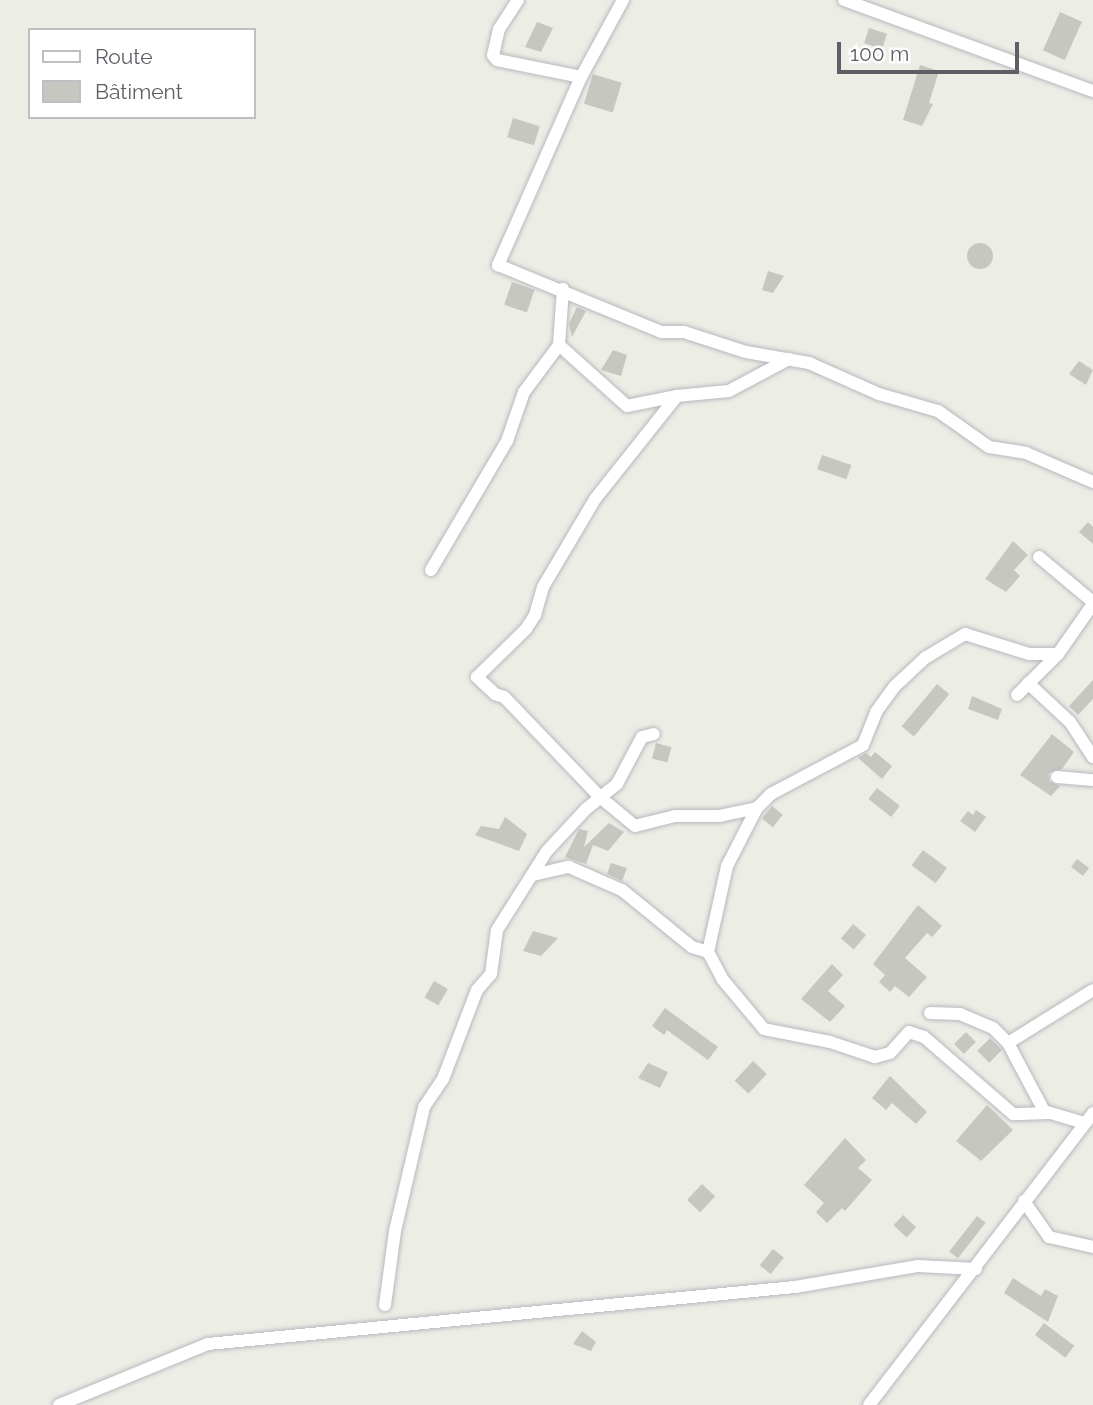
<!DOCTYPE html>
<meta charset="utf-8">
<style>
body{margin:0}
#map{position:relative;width:1093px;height:1405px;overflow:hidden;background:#eceee6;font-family:Raleway,sans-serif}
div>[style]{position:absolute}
.building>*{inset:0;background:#c6c7c1;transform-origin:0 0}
.round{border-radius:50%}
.roads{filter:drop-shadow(0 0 2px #b9b8be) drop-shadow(0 0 2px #b9b8be)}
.minor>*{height:12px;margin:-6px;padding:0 6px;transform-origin:6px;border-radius:6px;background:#fff}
span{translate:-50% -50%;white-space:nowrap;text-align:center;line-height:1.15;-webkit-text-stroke:5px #fff;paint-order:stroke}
.legend{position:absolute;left:28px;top:28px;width:228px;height:91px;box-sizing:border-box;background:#fff;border:2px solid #bfbfc1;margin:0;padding:9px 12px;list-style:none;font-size:21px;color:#5e5e65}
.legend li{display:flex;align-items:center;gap:14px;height:35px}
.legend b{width:35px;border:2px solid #bfbfc1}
.scale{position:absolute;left:837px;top:42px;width:182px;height:32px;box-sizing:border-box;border:4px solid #5e5e65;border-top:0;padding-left:9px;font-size:21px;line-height:24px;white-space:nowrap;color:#5e5e65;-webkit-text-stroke:5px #fff;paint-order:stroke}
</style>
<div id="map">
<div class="building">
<i style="left:1060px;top:12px;width:24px;height:42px;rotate:24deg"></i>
<i style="clip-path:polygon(537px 22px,553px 28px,541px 52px,525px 47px)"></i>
<i style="left:869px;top:28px;width:19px;height:16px;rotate:18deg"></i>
<i style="clip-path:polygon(920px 65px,939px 71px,929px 103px,933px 104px,922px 126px,903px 120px)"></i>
<i style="left:593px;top:74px;width:30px;height:31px;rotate:17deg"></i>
<i style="left:513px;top:118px;width:28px;height:20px;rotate:17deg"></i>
<i class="round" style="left:967px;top:243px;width:26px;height:26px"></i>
<i style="clip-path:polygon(768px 271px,784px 276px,773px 293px,762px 290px)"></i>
<i style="left:512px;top:282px;width:24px;height:24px;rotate:19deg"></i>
<i style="clip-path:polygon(577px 307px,586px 311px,572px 337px,569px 324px)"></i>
<i style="clip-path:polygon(613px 350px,627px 355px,621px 376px,601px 370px)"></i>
<i style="clip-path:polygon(1079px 361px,1093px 370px,1086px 385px,1069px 374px)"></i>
<i style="left:822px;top:455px;width:31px;height:15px;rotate:19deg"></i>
<i style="clip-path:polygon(1088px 522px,1093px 527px,1093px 544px,1079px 532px)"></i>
<i style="clip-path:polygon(1013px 541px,1028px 555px,1014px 570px,1020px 576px,1006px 592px,985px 579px)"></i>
<i style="clip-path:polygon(1093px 680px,1093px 699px,1078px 715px,1069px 706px)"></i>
<i style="left:937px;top:684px;width:16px;height:55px;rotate:40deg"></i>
<i style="clip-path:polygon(972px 696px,1002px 709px,998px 720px,968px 709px)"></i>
<i style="clip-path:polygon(1052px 734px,1074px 752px,1062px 769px,1049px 773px,1049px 781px,1060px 786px,1051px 796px,1020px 775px)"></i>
<i style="left:656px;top:743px;width:16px;height:16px;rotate:15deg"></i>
<i style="clip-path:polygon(875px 752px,892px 766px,882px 779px,858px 758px,866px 753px,871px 757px)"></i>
<i style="left:877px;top:788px;width:29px;height:14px;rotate:38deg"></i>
<i style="left:772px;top:806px;width:14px;height:16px;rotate:39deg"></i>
<i style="clip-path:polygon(976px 810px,986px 817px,975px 832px,960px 821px,968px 811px,973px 815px)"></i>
<i style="clip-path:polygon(505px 817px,527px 834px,519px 851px,475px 835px,481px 826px,499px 829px)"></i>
<i style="clip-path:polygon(609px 823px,624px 832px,608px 851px,593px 845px,586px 864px,565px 857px,579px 829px,588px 831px,584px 847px)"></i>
<i style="left:923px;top:850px;width:30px;height:19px;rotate:37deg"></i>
<i style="left:1077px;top:859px;width:15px;height:10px;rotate:37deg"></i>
<i style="clip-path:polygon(611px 863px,627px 868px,622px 881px,607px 874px)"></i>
<i style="clip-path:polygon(918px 905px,942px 926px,932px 937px,927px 933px,905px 958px,927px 977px,909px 997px,895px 986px,890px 992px,879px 982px,885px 975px,873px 964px)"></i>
<i style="left:853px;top:924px;width:17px;height:19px;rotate:40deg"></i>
<i style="clip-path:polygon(533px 931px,558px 938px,541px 956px,523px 951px)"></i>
<i style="clip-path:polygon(832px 964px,843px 975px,828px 991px,845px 1006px,830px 1022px,801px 999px)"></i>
<i style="left:434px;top:981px;width:16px;height:19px;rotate:30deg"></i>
<i style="clip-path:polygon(665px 1008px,718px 1047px,708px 1060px,667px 1030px,664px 1035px,652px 1026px)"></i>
<i style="left:966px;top:1032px;width:14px;height:17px;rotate:45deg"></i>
<i style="left:990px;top:1038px;width:17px;height:18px;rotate:45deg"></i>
<i style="left:753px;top:1061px;width:19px;height:27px;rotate:43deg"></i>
<i style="clip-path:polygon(648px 1063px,668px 1072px,660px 1088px,638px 1078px)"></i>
<i style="clip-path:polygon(890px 1076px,927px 1112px,916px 1124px,892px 1103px,886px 1110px,872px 1098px)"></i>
<i style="clip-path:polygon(987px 1105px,1013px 1130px,981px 1161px,956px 1141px)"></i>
<i style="clip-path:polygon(845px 1138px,866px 1160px,858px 1168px,872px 1180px,845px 1211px,842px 1208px,827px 1223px,816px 1212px,824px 1203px,804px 1185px)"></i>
<i style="left:702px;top:1184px;width:18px;height:22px;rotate:43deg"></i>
<i style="left:903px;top:1215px;width:18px;height:14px;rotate:43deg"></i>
<i style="left:977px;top:1216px;width:11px;height:45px;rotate:38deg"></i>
<i style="left:773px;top:1249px;width:14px;height:21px;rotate:39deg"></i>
<i style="clip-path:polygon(1013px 1278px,1041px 1296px,1045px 1289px,1058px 1296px,1048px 1322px,1004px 1293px)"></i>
<i style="left:1044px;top:1323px;width:38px;height:15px;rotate:37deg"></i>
<i style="clip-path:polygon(582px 1331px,596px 1342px,591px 1351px,573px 1344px)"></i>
</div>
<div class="roads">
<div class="minor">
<i style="left:518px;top:0;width:35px;rotate:123deg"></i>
<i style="left:499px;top:29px;width:27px;rotate:103deg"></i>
<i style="left:493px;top:55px;width:6px;rotate:51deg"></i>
<i style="left:497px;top:60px;width:86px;rotate:11.4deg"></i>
<i style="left:623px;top:0;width:88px;rotate:118.6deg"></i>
<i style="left:581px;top:77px;width:206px;rotate:113.8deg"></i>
<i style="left:498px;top:265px;width:176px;rotate:22.3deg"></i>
<i style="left:661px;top:332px;width:23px"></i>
<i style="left:684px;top:332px;width:65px;rotate:17.9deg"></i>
<i style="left:746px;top:352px;width:64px;rotate:9.9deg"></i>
<i style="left:809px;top:363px;width:77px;rotate:23.9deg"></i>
<i style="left:879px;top:394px;width:61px;rotate:16.1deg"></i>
<i style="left:938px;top:411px;width:62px;rotate:35.2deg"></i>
<i style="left:989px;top:447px;width:37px;rotate:9deg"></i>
<i style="left:1026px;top:453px;width:73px;rotate:23.4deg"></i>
<i style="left:844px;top:0;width:265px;rotate:20.1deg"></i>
<i style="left:563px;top:289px;width:56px;rotate:94.1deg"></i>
<i style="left:559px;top:345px;width:91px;rotate:41.9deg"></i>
<i style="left:627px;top:406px;width:51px;rotate:-11.3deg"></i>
<i style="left:1039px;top:557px;width:70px;rotate:39.8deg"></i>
<i style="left:431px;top:570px;width:150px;rotate:-59.5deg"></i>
<i style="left:507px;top:441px;width:52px;rotate:-70.9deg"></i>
<i style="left:524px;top:392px;width:59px;rotate:-53.3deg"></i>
<i style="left:1028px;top:683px;width:57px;rotate:42.9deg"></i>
<i style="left:1070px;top:722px;width:42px;rotate:56.7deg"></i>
<i style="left:1017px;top:695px;width:58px;rotate:-45deg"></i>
<i style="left:1058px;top:654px;width:61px;rotate:-55deg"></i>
<i style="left:1057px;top:777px;width:36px;rotate:5deg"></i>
<i style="left:757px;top:808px;width:38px;rotate:168deg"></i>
<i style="left:720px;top:816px;width:45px;rotate:180deg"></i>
<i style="left:675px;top:816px;width:41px;rotate:166deg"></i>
<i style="left:635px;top:826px;width:45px;rotate:-140.4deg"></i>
<i style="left:600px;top:797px;width:139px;rotate:-133.8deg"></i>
<i style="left:504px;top:697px;width:9px;rotate:-162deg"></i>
<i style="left:495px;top:694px;width:25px;rotate:-137deg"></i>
<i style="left:477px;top:677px;width:69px;rotate:-44.4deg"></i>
<i style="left:526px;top:629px;width:17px;rotate:-57deg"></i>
<i style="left:535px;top:615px;width:29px;rotate:-74deg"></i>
<i style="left:543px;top:587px;width:102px;rotate:-59.4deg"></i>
<i style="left:595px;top:499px;width:132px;rotate:-51.5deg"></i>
<i style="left:677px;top:396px;width:52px;rotate:-5.5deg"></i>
<i style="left:729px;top:391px;width:68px;rotate:-28.1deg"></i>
<i style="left:533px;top:875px;width:37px;rotate:-13deg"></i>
<i style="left:569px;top:867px;width:58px;rotate:23.5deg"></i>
<i style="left:622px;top:890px;width:90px;rotate:39.2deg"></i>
<i style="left:692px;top:947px;width:17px;rotate:17deg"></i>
<i style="left:930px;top:1013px;width:30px;rotate:2deg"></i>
<i style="left:960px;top:1014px;width:36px;rotate:23deg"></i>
<i style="left:993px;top:1028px;width:21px;rotate:45deg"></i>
<i style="left:1008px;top:1043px;width:77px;rotate:62.1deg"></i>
<i style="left:1044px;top:1111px;width:42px;rotate:16.7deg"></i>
<i style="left:1008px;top:1043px;width:100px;rotate:-31.9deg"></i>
<i style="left:1048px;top:1113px;width:35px;rotate:178deg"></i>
<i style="left:1013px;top:1114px;width:118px;rotate:-139.1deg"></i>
<i style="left:924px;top:1037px;width:16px;rotate:-162deg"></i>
<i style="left:909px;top:1032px;width:28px;rotate:132deg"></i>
<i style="left:890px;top:1053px;width:16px;rotate:165deg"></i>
<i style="left:875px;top:1057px;width:47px;rotate:-161.6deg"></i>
<i style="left:830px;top:1042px;width:67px;rotate:-168.9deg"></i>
<i style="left:764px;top:1029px;width:64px;rotate:-129.9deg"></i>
<i style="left:723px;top:980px;width:32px;rotate:-118deg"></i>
<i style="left:708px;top:952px;width:88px;rotate:-77.5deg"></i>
<i style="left:727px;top:866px;width:65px;rotate:-62.7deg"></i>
<i style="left:757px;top:808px;width:20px;rotate:-45deg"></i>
<i style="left:771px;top:794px;width:104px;rotate:-28deg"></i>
<i style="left:863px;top:745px;width:35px;rotate:-68deg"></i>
<i style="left:876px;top:712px;width:32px;rotate:-54deg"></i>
<i style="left:895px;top:686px;width:41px;rotate:-43deg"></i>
<i style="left:925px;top:658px;width:47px;rotate:-31deg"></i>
<i style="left:965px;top:634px;width:67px;rotate:17.4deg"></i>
<i style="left:1029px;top:654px;width:29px"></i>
<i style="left:1024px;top:1201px;width:44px;rotate:55.2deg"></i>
<i style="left:1049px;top:1237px;width:45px;rotate:12.8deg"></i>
<i style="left:385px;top:1305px;width:75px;rotate:-82.3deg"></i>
<i style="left:395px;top:1231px;width:127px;rotate:-76.8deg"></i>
<i style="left:424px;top:1107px;width:34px;rotate:-56deg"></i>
<i style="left:443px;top:1079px;width:95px;rotate:-69.1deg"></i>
<i style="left:477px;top:990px;width:21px;rotate:-49deg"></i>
<i style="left:491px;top:974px;width:44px;rotate:-82.2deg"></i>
<i style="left:497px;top:930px;width:93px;rotate:-57.7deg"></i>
<i style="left:547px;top:851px;width:57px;rotate:-47.1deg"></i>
<i style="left:586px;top:809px;width:40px;rotate:-39deg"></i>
<i style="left:617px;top:784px;width:53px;rotate:-62deg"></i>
<i style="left:642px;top:737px;width:12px;rotate:-14deg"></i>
<i style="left:59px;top:1405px;width:161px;rotate:-22.3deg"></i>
<i style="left:208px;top:1344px;width:590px;rotate:-5.55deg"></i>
<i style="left:795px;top:1287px;width:125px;rotate:-9.7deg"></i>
<i style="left:918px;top:1266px;width:58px;rotate:3deg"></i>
<i style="left:869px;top:1405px;width:368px;rotate:-52.5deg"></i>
</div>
</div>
<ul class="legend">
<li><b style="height:9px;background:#fff"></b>Route</li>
<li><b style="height:19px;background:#c6c7c1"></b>Bâtiment</li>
</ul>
<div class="scale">100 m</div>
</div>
